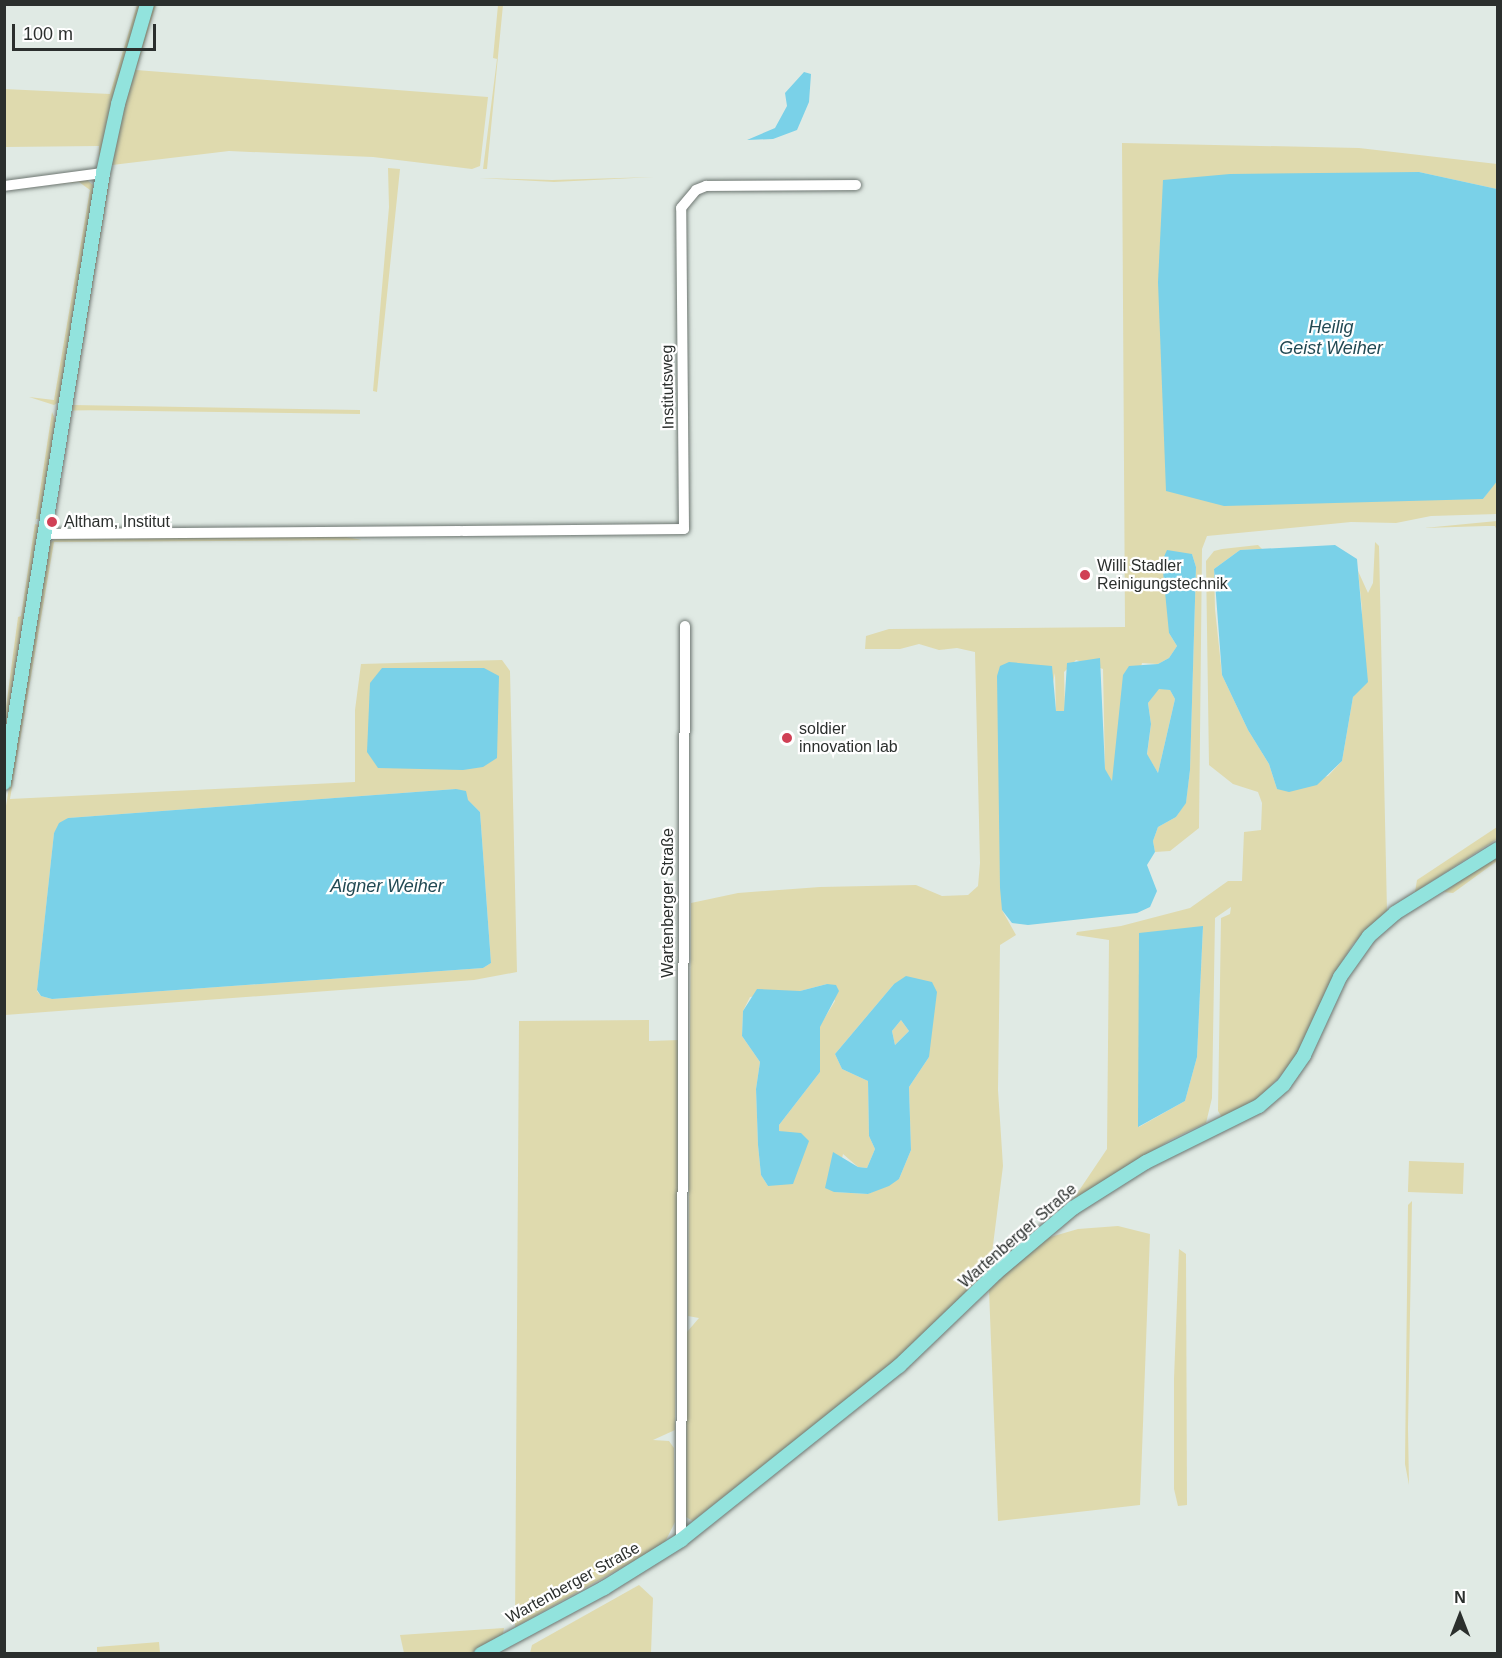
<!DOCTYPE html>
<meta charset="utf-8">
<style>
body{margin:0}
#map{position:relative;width:1502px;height:1658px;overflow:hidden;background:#e0eae4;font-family:Arial,sans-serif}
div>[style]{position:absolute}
.green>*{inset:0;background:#dfdaae;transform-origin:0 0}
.water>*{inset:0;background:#7ad1e8}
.roads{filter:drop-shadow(0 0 2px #6c7570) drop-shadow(0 0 2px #6c7570)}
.minor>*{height:10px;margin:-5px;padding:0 5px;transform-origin:5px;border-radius:5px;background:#fff}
.major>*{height:14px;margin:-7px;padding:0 7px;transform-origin:7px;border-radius:7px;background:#92e3dd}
.dots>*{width:16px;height:16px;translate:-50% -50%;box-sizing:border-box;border:3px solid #fff;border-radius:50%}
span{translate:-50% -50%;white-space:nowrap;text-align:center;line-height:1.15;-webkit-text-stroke:4.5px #fff;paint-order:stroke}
.street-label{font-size:16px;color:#2b2f2d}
.poi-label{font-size:16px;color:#2b2f2d}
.left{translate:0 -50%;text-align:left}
.water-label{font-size:18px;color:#224a54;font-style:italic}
.frame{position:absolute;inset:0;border:6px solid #2b2f2d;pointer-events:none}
.north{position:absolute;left:1430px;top:1586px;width:60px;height:60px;-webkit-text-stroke:4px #fff;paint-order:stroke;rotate:0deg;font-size:16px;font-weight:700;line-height:24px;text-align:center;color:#2b2f2d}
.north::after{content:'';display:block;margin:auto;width:21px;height:27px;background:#2b2f2d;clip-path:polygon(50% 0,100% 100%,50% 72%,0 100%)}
.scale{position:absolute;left:12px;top:24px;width:144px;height:27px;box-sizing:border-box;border:3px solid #2b2f2d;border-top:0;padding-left:8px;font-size:18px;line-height:21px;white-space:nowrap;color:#2b2f2d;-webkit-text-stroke:4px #fff;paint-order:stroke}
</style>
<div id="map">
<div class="green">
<i style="clip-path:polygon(137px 5px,141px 5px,99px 166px,99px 146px,5px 147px,4px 89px,110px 94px)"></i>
<i style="clip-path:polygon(152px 5px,156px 5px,136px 70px,488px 97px,480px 166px,472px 169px,373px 157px,229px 151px,112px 165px,117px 125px)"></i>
<i style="clip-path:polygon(498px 5px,503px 5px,487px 169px,483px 169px,497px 59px,493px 58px)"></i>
<i style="clip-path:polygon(evenodd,1122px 143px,1359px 148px,1497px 164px,1497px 189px,1419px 172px,1483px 499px,1497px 480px,1497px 514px,1431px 516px,1396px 523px,1351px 522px,1207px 536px,1202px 549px,1199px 828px,1170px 851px,1155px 852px,1153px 841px,1158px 827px,1176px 817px,1186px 802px,1190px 770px,1196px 567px,1192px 554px,1169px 633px,1177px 646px,1169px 658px,1158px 664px,1142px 663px,1112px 782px,1105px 770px,1103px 669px,1076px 660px,1064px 672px,1065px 711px,1056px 711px,1055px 673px,1002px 910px,1016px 935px,1000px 945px,998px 1090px,1003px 1166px,990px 1269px,914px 1347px,693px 1521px,686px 1517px,687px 1332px,699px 1318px,688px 1316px,691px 903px,738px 893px,820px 887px,916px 885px,942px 896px,968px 895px,978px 886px,980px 863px,975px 652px,957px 648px,939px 650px,919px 644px,900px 649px,865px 649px,866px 636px,889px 629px,1125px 627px,1122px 143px,827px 984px,835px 1001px,819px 1027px,820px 1072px,779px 1125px,779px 1131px,786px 1133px,801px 1133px,768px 1186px,761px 1175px,758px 1145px,756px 1089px,760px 1062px,742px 1036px,743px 1011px,750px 997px,800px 991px,827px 984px,1122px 143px,894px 984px,929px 1057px,909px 1087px,911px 1150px,899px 1179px,868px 1194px,834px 1192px,843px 1154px,858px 1167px,867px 1168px,875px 1149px,869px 1136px,868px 1081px,842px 1069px,835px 1054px,894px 984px)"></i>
<i style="clip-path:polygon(388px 168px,400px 169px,377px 392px,373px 391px,389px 207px)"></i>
<i style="clip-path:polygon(654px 177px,554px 182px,479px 178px,552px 180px)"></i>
<i style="clip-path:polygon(110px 178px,73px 405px,360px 410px,360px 414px,72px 410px,54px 527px,107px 183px)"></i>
<i style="clip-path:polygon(87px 180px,93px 185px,94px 200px,59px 402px,54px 405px,29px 397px,54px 400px,90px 190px,79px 182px,47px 185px)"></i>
<i style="clip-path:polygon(52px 412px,56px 421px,40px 519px,36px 519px,35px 524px,39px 525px,5px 751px,5px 715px,18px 617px,21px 616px)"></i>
<i style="clip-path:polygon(1497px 521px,1497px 531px,1495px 526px,1486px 526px,1424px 528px)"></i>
<i style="clip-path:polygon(evenodd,342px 536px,362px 540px,54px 542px,10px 799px,355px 782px,355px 710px,361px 664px,502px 660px,510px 671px,517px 972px,474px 980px,5px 1015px,5px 812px,49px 543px,56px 539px,342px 536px,456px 789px,480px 812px,491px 963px,483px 968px,52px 999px,41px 996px,37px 991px,54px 833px,68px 818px,456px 789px)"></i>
<i style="clip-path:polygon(evenodd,1375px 542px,1379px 546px,1387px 911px,1353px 944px,1341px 963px,1297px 1058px,1261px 1096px,1223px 1119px,1218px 1111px,1221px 918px,1230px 914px,1231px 907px,1215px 918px,1212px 1098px,1206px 1123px,1172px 1139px,1072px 1201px,1107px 1149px,1109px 940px,1076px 935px,1077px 932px,1121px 926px,1190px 908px,1228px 881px,1242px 881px,1244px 832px,1261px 830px,1262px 803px,1258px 792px,1233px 784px,1209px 765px,1206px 561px,1214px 551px,1222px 549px,1258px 545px,1262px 549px,1240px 550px,1214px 569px,1215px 609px,1222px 675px,1248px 730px,1269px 764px,1277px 789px,1328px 776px,1342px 761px,1353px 697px,1359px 690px,1362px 609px,1358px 571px,1368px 593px,1373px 583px,1375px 542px,1203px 927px,1197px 1057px,1185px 1101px,1139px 1127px,1203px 927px)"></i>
<i style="clip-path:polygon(1159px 688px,1170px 690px,1175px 699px,1158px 773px,1147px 755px,1151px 724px,1148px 703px)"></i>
<i style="clip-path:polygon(1497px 827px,1497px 839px,1415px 892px,1417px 880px)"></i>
<i style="clip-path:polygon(1497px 855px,1497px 861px,1453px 893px,1444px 892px)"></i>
<i style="clip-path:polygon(649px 1020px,649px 1041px,680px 1040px,675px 1430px,653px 1440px,669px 1441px,674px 1448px,675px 1522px,664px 1544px,515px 1627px,519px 1021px)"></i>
<i style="clip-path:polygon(901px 1020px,909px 1031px,895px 1045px,892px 1031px)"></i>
<i style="left:1409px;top:1161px;width:55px;height:31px;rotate:2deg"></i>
<i style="clip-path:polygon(1412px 1201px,1408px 1428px,1409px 1485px,1405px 1464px,1408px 1205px)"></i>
<i style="clip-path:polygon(1118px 1226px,1150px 1234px,1140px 1505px,998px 1521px,989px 1290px,1040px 1240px,1078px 1229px)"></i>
<i style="clip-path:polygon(1179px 1249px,1186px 1254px,1187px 1505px,1178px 1506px,1174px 1489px,1174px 1379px)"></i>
<i style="clip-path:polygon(639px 1585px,653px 1598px,651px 1653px,530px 1653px,532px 1645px)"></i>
<i style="clip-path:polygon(504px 1628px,503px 1634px,471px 1653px,404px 1653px,400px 1635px)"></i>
<i style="clip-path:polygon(159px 1642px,160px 1653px,97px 1653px,97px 1647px)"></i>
</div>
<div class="water">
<i style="clip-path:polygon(804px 72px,811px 74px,809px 102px,797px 130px,773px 139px,747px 140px,775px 128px,787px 106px,785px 93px)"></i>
<i style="clip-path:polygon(1419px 172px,1497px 189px,1498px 480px,1483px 499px,1224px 506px,1166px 491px,1158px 282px,1163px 180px,1230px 174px)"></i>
<i style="clip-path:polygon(1335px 545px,1357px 559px,1368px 682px,1353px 697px,1342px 761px,1317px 785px,1289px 792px,1277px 789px,1269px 764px,1248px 730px,1222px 675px,1214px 569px,1240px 550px)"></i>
<i style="clip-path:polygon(evenodd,1167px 550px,1192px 554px,1196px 567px,1190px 770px,1186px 803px,1176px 817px,1158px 827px,1153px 841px,1155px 852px,1147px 865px,1157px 891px,1150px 907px,1137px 913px,1028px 925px,1012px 923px,1002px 910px,1000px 888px,997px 676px,1000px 666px,1009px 662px,1052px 666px,1056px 711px,1064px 711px,1067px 663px,1100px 658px,1105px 769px,1112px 781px,1123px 675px,1129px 666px,1158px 664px,1169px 658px,1177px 646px,1169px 633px,1162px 561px,1167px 550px,1159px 689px,1170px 690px,1175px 699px,1158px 773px,1147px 754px,1151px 724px,1148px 703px,1159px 689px)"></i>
<i style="clip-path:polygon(382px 668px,484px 668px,499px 676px,497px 758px,483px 767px,463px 770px,378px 768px,367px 752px,370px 683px)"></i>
<i style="clip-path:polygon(456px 789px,466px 791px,468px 800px,480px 812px,491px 963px,483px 968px,52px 999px,41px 996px,37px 990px,54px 833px,59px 823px,68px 818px)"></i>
<i style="clip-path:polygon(1203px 926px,1197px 1057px,1185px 1101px,1138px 1127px,1139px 933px)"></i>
<i style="clip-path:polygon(evenodd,906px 976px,932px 982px,937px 992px,929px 1057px,909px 1087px,911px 1150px,899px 1179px,889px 1186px,868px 1194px,834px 1192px,825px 1188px,833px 1152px,858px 1167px,867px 1168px,875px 1149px,869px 1136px,868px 1081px,842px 1069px,835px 1054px,894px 984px,906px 976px,901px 1020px,909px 1031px,895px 1045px,892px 1031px,901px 1020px)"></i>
<i style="clip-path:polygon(827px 984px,836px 985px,839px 991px,820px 1027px,820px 1072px,779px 1125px,779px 1131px,801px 1133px,809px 1141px,793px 1184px,768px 1186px,761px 1175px,758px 1145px,756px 1089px,760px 1062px,742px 1036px,743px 1011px,757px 989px,800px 991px)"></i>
</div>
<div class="roads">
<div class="minor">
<i style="left:4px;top:186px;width:100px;rotate:-7.5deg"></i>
<i style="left:463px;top:531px;width:221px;rotate:-0.5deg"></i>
<i style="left:684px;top:529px;width:321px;rotate:-90.5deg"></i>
<i style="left:681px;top:208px;width:23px;rotate:-50deg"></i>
<i style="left:696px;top:190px;width:11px;rotate:-22deg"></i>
<i style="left:706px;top:186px;width:150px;rotate:-0.4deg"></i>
<i style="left:43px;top:534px;width:417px;rotate:-0.4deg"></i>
<i style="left:681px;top:1540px;width:914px;rotate:-89.75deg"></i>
</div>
<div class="major">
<i style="left:4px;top:783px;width:618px;rotate:-80.78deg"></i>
<i style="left:103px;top:173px;width:71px;rotate:-77.7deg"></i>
<i style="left:118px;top:104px;width:104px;rotate:-73.8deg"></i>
<i style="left:481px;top:1654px;width:140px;rotate:-28.2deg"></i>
<i style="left:604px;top:1588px;width:91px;rotate:-31.9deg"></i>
<i style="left:681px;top:1540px;width:279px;rotate:-38.6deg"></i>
<i style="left:899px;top:1366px;width:134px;rotate:-43.8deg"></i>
<i style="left:996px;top:1273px;width:101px;rotate:-40.2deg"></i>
<i style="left:1073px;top:1208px;width:86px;rotate:-32.2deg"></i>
<i style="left:1146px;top:1162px;width:126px;rotate:-26.4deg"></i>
<i style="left:1259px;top:1106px;width:33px;rotate:-41deg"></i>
<i style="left:1284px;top:1084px;width:35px;rotate:-55deg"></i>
<i style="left:1304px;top:1055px;width:86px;rotate:-65.2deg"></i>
<i style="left:1340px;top:977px;width:50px;rotate:-54.7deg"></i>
<i style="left:1369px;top:936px;width:35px;rotate:-41deg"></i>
<i style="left:1395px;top:913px;width:121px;rotate:-31.9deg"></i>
</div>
</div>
<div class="dots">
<i style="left:52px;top:522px;background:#d04055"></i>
<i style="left:1085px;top:575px;background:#d04055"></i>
<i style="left:787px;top:738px;background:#d04055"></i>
</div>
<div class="street-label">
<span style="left:668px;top:387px;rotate:-91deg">Institutsweg</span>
<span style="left:668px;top:903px;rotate:-90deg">Wartenberger Straße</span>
<span style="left:1018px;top:1236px;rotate:-41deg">Wartenberger Straße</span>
<span style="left:573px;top:1583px;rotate:-29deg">Wartenberger Straße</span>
</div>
<div class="poi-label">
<span class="left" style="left:64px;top:522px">Altham, Institut</span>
<span class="left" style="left:1097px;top:575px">Willi Stadler<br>Reinigungstechnik</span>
<span class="left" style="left:799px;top:738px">soldier<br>innovation lab</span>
</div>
<div class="water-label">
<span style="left:1331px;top:338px">Heilig<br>Geist Weiher</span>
<span style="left:387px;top:886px">Aigner Weiher</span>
</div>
<div class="frame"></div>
<div class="north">N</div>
<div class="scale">100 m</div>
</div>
